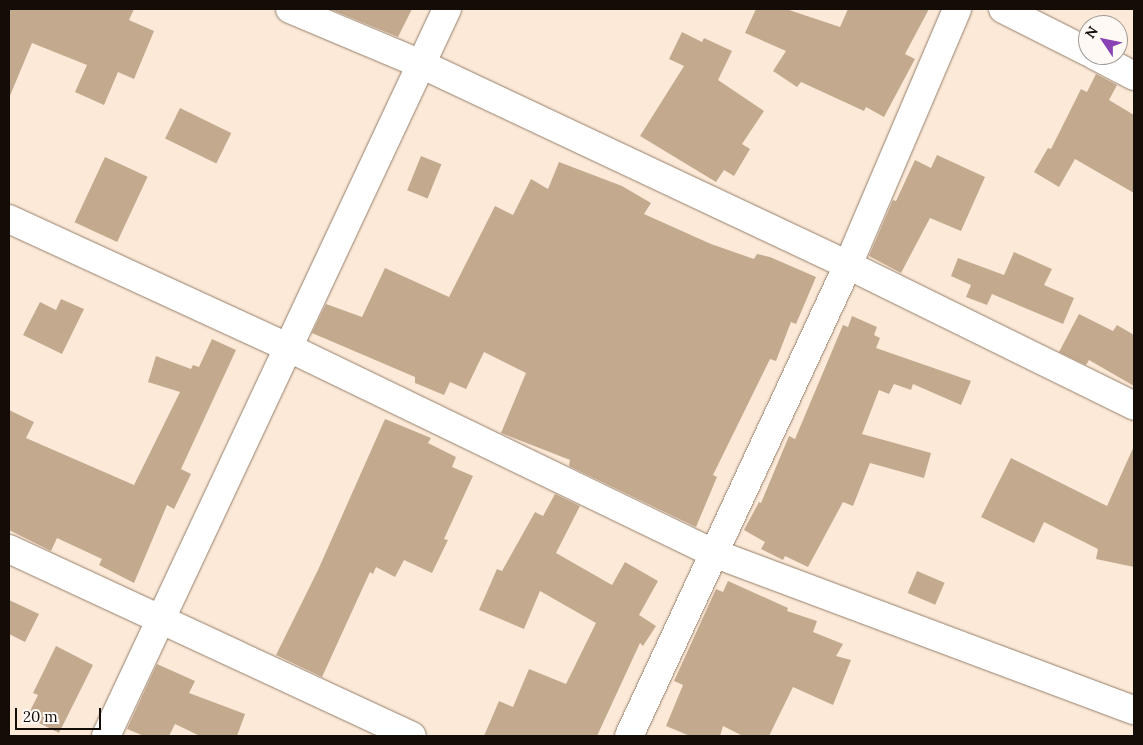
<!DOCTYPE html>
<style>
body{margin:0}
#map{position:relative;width:1143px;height:745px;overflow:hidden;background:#fce9d7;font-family:Lora,serif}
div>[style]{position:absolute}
.building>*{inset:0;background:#c3aa8f;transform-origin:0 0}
.roads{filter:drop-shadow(0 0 1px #947f6a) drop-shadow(0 0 1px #947f6a)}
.street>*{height:28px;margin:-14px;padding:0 14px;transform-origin:14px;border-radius:14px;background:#fff}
span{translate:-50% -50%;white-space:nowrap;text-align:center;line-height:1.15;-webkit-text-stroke:4px #fef9f4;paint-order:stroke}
.frame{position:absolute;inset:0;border:10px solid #140c06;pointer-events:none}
.north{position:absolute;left:1078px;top:15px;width:50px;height:50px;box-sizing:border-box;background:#fef9f4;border:1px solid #a09a95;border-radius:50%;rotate:304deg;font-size:14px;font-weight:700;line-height:20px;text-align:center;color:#140c06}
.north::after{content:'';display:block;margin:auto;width:18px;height:22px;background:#8941b4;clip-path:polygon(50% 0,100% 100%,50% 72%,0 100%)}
.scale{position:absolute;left:15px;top:708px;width:86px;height:22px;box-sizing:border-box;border:2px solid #140c06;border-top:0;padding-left:6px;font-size:15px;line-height:18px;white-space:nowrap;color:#140c06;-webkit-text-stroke:4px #fef9f4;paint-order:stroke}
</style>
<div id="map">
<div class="building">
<i style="clip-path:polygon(9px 9px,134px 9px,129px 20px,154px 31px,134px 79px,118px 72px,104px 105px,75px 92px,87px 65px,32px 43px,9px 98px)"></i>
<i style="clip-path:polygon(330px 9px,412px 9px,398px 37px)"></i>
<i style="clip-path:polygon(756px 9px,786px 9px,840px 27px,848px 9px,929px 9px,905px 54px,915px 59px,884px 117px,866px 107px,864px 111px,801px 82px,797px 87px,773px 71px,786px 51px,745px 33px)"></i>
<i style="clip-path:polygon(682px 32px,702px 42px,704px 38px,732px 51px,718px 80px,764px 111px,742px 144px,750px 149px,734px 176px,724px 170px,716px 182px,640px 136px,684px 66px,669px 59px)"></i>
<i style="clip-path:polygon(1096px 74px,1117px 85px,1109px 100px,1134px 115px,1134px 193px,1075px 159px,1059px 187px,1034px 172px,1048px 148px,1051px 149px,1081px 89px,1087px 92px)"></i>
<i style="left:180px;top:108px;width:57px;height:34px;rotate:26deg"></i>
<i style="clip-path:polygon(937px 155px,985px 177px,961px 231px,930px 218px,901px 273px,869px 256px,893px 200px,896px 201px,915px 160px,931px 168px)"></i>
<i style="left:421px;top:156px;width:22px;height:37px;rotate:22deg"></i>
<i style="left:105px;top:157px;width:47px;height:72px;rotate:25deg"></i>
<i style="clip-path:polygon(559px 162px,622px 186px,651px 203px,644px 214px,711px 244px,754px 259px,757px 254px,770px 257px,816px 277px,796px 324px,791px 322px,776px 361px,770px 359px,713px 475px,717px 477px,696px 527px,569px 466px,570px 460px,501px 433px,526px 373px,484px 352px,466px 389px,450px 382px,444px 395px,415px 383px,415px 377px,312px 333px,326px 304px,362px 317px,385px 268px,449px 297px,495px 206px,513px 215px,531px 179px,548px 189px)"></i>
<i style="clip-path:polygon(1014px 252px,1052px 269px,1044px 285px,1074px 298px,1063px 324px,992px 294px,987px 305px,966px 297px,971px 285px,951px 276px,958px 258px,1004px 275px)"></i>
<i style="clip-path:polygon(61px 299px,84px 309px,62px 354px,23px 335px,40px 302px,56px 310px)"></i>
<i style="clip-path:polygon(1079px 314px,1113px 331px,1117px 325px,1134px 335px,1134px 386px,1089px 360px,1086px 365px,1059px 352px)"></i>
<i style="clip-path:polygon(852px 316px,877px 327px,874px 335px,880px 338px,876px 348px,971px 381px,961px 405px,913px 384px,911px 390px,894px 384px,889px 394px,879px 390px,862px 434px,931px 453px,924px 478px,870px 463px,853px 506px,843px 502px,808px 567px,785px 556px,783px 560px,761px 549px,765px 542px,744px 530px,759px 502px,761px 503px,789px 436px,795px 439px,843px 325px,848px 327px)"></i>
<i style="clip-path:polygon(212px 339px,236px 350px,181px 469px,191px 474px,174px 509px,167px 505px,134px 583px,99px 565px,102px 559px,57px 538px,51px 551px,9px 530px,9px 410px,34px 422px,26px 438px,134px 485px,180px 392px,148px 382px,156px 356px,191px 369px,193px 365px,199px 367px)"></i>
<i style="clip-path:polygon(385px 419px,431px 438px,428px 443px,456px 457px,452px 467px,473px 476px,444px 539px,448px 540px,432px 573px,404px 560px,395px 577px,376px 567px,373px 574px,370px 572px,322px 677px,276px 655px,318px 570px)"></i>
<i style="clip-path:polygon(1134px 446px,1134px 567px,1096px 559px,1098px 549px,1044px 522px,1034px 543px,981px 517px,1011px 458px,1107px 506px)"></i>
<i style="clip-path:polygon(555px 494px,580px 506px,556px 553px,612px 585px,625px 562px,658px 581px,639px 615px,656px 626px,643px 646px,640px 643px,597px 736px,484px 736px,499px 701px,513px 707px,529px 669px,566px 684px,596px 623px,540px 591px,524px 629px,479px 610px,497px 569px,502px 571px,535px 512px,543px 516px)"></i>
<i style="left:917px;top:571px;width:30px;height:24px;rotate:23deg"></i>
<i style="clip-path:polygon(728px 581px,788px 608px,787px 611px,817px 621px,813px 632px,843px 644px,836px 656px,851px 660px,833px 705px,793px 687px,769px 736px,743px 736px,723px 726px,720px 736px,690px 736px,666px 726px,683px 685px,674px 681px,716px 589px,723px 592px)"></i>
<i style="clip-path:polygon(9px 600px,39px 614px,25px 642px,9px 634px)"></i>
<i style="clip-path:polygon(56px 646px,93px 665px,59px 733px,27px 717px,38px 695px,33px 693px)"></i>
<i style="clip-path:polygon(157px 664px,195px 681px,189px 693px,245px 714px,237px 736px,200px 736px,175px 724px,169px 736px,144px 736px,127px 729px)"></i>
</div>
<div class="roads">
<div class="street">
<i style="left:290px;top:9px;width:144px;rotate:22.8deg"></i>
<i style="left:423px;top:65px;width:470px;rotate:25.2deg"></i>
<i style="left:848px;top:265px;width:319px;rotate:26.2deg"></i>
<i style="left:1003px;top:9px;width:95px;rotate:26.8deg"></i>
<i style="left:1094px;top:55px;width:45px;rotate:27.7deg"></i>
<i style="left:9px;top:219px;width:306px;rotate:24.7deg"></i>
<i style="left:287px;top:347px;width:476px;rotate:25.8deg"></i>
<i style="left:716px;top:554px;width:446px;rotate:20.5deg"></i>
<i style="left:9px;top:549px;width:444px;rotate:24.9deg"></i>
<i style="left:106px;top:736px;width:803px;rotate:-64.87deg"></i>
<i style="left:629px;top:736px;width:519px;rotate:-65.06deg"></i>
<i style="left:848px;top:265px;width:278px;rotate:-66.9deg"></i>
</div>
</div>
<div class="frame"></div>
<div class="north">N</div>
<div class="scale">20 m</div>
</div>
